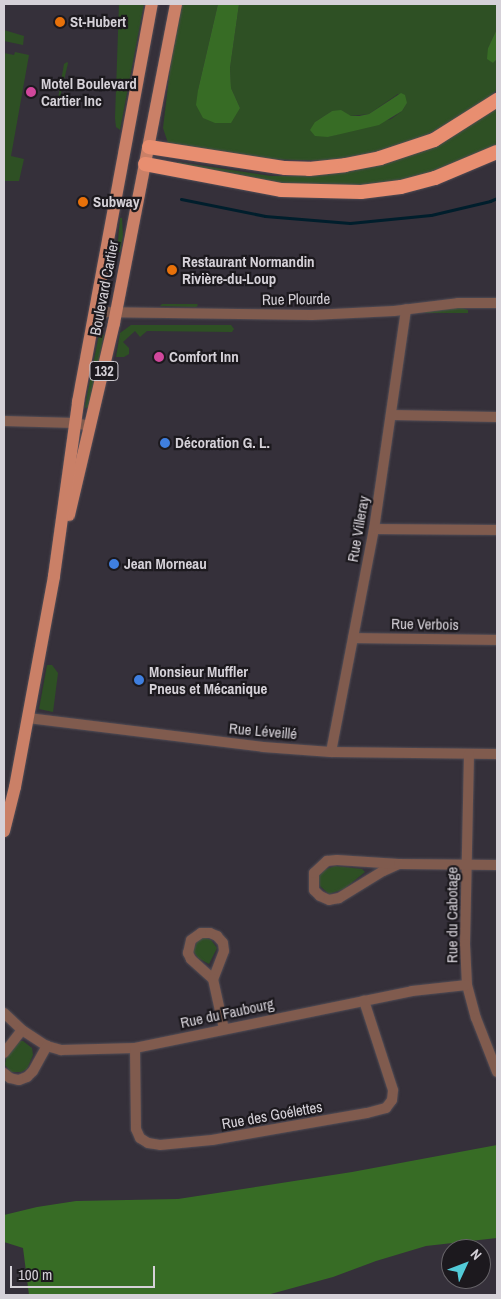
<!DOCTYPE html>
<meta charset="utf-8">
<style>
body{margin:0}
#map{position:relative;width:501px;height:1299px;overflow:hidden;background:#35303a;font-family:"Archivo Narrow",sans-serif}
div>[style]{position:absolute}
.green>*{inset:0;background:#2e5024;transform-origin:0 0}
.forest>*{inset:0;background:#376c25}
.stream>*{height:3px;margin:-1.5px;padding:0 1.5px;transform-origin:1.5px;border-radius:1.5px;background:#001e2c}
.roads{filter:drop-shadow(0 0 1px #524d56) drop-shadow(0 0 1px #524d56)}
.minor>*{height:10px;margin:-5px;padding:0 5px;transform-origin:5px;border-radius:5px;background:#805b4e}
.major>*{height:12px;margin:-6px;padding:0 6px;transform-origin:6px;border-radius:6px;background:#ca8067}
.highway>*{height:14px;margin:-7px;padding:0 7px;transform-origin:7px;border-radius:7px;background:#e88e70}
.dots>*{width:14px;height:14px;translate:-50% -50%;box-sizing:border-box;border:2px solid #1c191e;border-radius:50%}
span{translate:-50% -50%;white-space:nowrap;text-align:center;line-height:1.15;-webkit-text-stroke:4.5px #1c191e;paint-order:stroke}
.shield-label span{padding:1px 4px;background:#1c191e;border:1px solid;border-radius:4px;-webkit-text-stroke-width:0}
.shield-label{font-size:14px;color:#d5d1d8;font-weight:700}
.poi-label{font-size:15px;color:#d5d1d8;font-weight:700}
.left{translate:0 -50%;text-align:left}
.street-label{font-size:15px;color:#d5d1d8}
.frame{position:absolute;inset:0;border:5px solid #d5d1d8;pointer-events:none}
.north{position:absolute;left:441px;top:1239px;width:50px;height:50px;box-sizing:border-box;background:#1c191e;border:1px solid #666368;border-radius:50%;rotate:47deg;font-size:14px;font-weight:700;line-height:20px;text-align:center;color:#d5d1d8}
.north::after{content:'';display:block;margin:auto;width:18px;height:22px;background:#52cbd8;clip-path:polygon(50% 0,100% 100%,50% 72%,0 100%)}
.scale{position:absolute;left:10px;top:1266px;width:145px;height:22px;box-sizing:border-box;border:2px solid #d5d1d8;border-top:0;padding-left:6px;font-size:15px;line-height:18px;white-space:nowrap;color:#d5d1d8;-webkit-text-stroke:4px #1c191e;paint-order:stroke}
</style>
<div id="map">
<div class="green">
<i style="clip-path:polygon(119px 4px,144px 4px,120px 130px,116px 127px,115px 118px)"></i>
<i style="clip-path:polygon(evenodd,181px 4px,218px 4px,198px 90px,240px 108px,231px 88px,230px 68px,239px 4px,497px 4px,497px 29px,488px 48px,493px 63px,497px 59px,497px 90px,479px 106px,441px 128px,411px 142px,381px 151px,330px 161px,265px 159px,175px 147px,168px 143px,163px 128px,171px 60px,181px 4px,398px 94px,407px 103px,402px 111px,391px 119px,328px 137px,315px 122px,332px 111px,351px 116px,369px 114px,398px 94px)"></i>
<i style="clip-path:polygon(4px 30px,24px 36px,23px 45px,4px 41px)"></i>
<i style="clip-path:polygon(15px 52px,29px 55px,11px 156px,24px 159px,19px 181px,4px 181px,4px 53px,14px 55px)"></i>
<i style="clip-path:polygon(67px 62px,68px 63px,58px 106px,57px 104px,64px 64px)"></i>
<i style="clip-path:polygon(497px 108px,497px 145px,435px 172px,405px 180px,369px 185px,293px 185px,177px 164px,178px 162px,271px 176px,290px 176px,346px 171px,452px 136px)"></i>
<i style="clip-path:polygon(120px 218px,122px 218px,123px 236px,120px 252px,117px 252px)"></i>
<i style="clip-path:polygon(162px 304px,197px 304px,198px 305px,196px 307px,160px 306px)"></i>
<i style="clip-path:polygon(459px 307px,468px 310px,468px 313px,425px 313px,425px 311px)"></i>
<i style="clip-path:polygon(131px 325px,231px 325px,234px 329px,232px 332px,147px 331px,140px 337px,135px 331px,123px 342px,129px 348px,129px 354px,124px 357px,116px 357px,120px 333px)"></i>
<i style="left:99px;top:334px;width:5px;height:75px;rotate:11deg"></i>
<i style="clip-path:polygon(47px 665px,52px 665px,58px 673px,53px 712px,39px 709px)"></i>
<i style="clip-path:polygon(335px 866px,362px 869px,365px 872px,344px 889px,329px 894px,320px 886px,319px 876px,324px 870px)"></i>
<i style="clip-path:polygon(203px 937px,211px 940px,217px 948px,209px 964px,198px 958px,193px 951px,197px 942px)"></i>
<i style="clip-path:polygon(20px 1041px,23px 1041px,32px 1048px,33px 1055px,27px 1069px,21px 1072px,11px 1072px,5px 1065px,6px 1059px,8px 1054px)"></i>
</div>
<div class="forest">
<i style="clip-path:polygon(218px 4px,239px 4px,230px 68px,231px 88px,240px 108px,231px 123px,215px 123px,203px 118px,196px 105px,198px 90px)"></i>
<i style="clip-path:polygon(497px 29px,497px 59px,493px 63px,487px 59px,488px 48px)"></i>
<i style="clip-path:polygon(401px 93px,405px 95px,407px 103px,402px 111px,379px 125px,328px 137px,315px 136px,310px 130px,315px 122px,332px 111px,341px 110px,351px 116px,359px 116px,369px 114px)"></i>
<i style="clip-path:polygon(497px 1145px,497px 1238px,426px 1246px,376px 1261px,333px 1277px,267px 1295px,29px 1295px,23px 1248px,4px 1242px,4px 1215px,37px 1207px,76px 1201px,178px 1199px,352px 1172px)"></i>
</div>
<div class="stream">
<i style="left:181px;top:199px;width:86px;rotate:11.4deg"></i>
<i style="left:265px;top:216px;width:85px;rotate:4.7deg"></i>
<i style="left:350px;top:223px;width:81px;rotate:-5.6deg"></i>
<i style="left:431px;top:215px;width:61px;rotate:-13.3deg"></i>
<i style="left:490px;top:201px;width:8px;rotate:-23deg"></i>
</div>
<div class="roads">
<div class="minor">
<i style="left:94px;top:312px;width:218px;rotate:0.8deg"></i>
<i style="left:312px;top:315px;width:82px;rotate:-2.8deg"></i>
<i style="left:394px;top:311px;width:64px;rotate:-7.1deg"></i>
<i style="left:458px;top:303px;width:39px"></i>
<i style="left:392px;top:415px;width:105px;rotate:1.1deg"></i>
<i style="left:4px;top:421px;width:71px;rotate:1.6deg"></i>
<i style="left:75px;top:423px;width:16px;rotate:11deg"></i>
<i style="left:374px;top:529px;width:123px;rotate:0.5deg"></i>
<i style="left:353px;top:638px;width:144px;rotate:0.8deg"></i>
<i style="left:28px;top:718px;width:237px;rotate:7deg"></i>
<i style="left:263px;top:747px;width:68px;rotate:4.2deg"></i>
<i style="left:331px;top:752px;width:166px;rotate:0.7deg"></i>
<i style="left:331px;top:752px;width:227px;rotate:-79.1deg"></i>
<i style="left:374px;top:529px;width:222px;rotate:-81.7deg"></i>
<i style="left:469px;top:754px;width:190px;rotate:91.2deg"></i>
<i style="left:465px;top:944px;width:41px;rotate:87.2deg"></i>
<i style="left:467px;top:985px;width:34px;rotate:75deg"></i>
<i style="left:476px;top:1018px;width:58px;rotate:68.7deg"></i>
<i style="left:399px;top:864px;width:17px;rotate:156deg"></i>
<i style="left:383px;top:871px;width:52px;rotate:148.5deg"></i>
<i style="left:339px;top:898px;width:10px;rotate:169deg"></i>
<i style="left:329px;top:900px;width:10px;rotate:-156deg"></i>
<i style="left:320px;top:896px;width:8px;rotate:-135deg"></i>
<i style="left:314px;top:890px;width:17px;rotate:-90deg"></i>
<i style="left:314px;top:873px;width:18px;rotate:-43deg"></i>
<i style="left:327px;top:861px;width:10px;rotate:-6deg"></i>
<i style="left:337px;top:860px;width:62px;rotate:3.7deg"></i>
<i style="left:399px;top:864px;width:98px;rotate:0.6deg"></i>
<i style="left:213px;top:979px;width:30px;rotate:-138deg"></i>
<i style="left:191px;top:959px;width:7px;rotate:-117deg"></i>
<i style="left:188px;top:953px;width:13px;rotate:-77deg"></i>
<i style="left:191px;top:940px;width:12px;rotate:-35deg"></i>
<i style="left:201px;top:933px;width:9px"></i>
<i style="left:210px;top:933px;width:8px;rotate:23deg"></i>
<i style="left:217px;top:936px;width:9px;rotate:49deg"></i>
<i style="left:223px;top:943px;width:8px;rotate:83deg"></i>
<i style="left:224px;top:951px;width:30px;rotate:111deg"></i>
<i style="left:213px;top:979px;width:51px;rotate:77.6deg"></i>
<i style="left:4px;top:1013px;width:25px;rotate:43deg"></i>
<i style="left:22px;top:1030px;width:30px;rotate:33deg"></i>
<i style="left:47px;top:1046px;width:15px;rotate:16deg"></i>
<i style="left:61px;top:1050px;width:74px;rotate:-1.5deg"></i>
<i style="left:135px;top:1048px;width:283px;rotate:-11.6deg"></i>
<i style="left:412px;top:991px;width:55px;rotate:-6.2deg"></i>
<i style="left:135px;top:1048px;width:81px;rotate:89.3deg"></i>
<i style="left:136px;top:1129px;width:10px;rotate:66deg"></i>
<i style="left:140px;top:1138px;width:9px;rotate:32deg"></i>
<i style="left:148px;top:1143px;width:12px;rotate:9deg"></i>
<i style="left:160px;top:1145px;width:52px;rotate:-5.5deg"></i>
<i style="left:212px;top:1140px;width:157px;rotate:-9.9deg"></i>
<i style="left:367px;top:1113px;width:20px;rotate:-15deg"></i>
<i style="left:386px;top:1108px;width:10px;rotate:-53deg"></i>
<i style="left:392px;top:1100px;width:10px;rotate:-84deg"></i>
<i style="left:393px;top:1090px;width:94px;rotate:-108deg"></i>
<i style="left:4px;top:1053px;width:29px;rotate:-52deg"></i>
<i style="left:4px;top:1073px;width:8px;rotate:40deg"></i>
<i style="left:10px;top:1078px;width:9px;rotate:13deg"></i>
<i style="left:19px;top:1080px;width:9px;rotate:-21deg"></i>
<i style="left:27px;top:1077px;width:8px;rotate:-45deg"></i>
<i style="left:33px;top:1071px;width:29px;rotate:-61deg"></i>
</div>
<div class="major">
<i style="left:69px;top:515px;width:197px;rotate:-76.8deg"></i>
<i style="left:114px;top:323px;width:325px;rotate:-79deg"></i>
<i style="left:4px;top:831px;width:45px;rotate:-76deg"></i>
<i style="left:15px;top:787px;width:215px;rotate:-79.5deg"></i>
<i style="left:54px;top:576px;width:176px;rotate:-82.1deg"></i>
<i style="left:78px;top:402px;width:405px;rotate:-79.5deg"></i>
</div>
<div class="highway">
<i style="left:149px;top:147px;width:138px;rotate:8.8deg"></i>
<i style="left:285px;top:168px;width:24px;rotate:2deg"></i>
<i style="left:309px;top:169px;width:36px;rotate:-6deg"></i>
<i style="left:345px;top:165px;width:36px;rotate:-11deg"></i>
<i style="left:380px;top:158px;width:57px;rotate:-18.4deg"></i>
<i style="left:434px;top:140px;width:75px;rotate:-32.4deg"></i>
<i style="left:145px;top:164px;width:138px;rotate:10.8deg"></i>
<i style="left:281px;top:190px;width:80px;rotate:1.4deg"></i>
<i style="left:361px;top:192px;width:40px;rotate:-7.1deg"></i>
<i style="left:401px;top:187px;width:35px;rotate:-15deg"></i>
<i style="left:435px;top:178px;width:67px;rotate:-22.8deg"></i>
</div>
</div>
<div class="dots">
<i style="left:60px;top:22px;background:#e8710a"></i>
<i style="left:31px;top:92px;background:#d1479c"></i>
<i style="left:83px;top:202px;background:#e8710a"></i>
<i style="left:172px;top:270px;background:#e8710a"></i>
<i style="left:159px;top:357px;background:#d1479c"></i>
<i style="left:165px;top:443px;background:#3f7fe0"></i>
<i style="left:114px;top:564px;background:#3f7fe0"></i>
<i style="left:139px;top:680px;background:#3f7fe0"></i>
</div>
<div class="shield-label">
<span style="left:104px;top:371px">132</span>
</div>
<div class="poi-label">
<span class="left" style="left:70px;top:22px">St-Hubert</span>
<span class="left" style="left:41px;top:92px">Motel Boulevard<br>Cartier Inc</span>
<span class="left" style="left:93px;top:202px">Subway</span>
<span class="left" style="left:182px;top:270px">Restaurant Normandin<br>Rivière-du-Loup</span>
<span class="left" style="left:169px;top:357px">Comfort Inn</span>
<span class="left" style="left:175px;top:443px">Décoration G. L.</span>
<span class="left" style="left:124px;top:564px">Jean Morneau</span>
<span class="left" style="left:149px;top:680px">Monsieur Muffler<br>Pneus et Mécanique</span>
</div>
<div class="street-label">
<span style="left:104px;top:288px;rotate:-79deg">Boulevard Cartier</span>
<span style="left:296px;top:299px;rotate:-1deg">Rue Plourde</span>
<span style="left:358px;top:529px;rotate:-80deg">Rue Villeray</span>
<span style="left:425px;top:624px;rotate:1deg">Rue Verbois</span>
<span style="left:263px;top:731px;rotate:5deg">Rue Léveillé</span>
<span style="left:452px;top:915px;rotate:-90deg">Rue du Cabotage</span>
<span style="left:227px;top:1013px;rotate:-12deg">Rue du Faubourg</span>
<span style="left:272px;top:1115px;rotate:-10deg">Rue des Goélettes</span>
</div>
<div class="frame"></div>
<div class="north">N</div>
<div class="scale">100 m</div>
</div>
